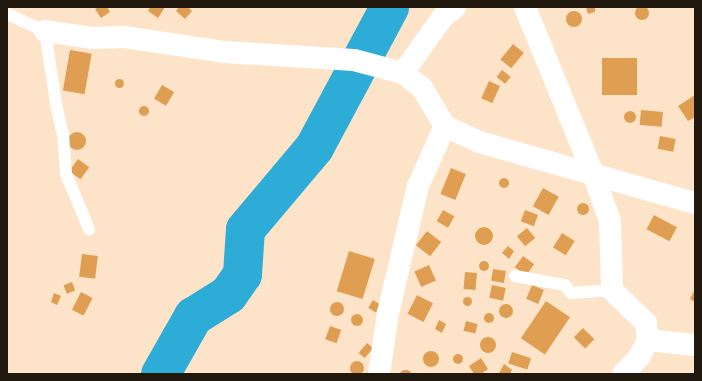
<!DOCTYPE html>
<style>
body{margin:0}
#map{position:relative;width:702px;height:381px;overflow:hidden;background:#fde3c7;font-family:Figtree,sans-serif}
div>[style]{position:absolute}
.river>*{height:39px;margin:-19.5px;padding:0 19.5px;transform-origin:19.5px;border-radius:19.5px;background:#2cacd6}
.building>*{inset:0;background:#e09e52;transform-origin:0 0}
.round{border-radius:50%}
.lane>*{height:12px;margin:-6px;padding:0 6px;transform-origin:6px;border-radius:6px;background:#fff}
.street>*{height:22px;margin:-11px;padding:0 11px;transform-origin:11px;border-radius:11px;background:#fff}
span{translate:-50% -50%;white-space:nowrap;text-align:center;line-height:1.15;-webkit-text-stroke:3px #fff;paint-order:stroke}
.frame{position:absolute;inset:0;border:8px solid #21180e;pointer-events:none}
</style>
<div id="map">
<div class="river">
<i style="left:160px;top:374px;width:67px;rotate:-60.4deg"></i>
<i style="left:193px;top:316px;width:41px;rotate:-32.2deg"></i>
<i style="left:228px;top:294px;width:24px;rotate:-55deg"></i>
<i style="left:242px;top:274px;width:45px;rotate:-86.2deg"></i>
<i style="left:245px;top:229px;width:107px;rotate:-49.9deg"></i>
<i style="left:314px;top:147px;width:159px;rotate:-61.8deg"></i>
</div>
<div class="building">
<i class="round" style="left:635px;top:6px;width:14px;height:14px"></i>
<i style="clip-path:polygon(99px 7px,107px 7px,110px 12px,101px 18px,95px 9px)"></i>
<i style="clip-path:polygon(150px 7px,165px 7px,158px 18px,148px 11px)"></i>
<i style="clip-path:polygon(179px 7px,188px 7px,192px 11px,185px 19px,176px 11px)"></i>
<i style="clip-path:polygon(586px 7px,595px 7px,595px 12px,588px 14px)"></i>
<i class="round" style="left:566px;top:11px;width:16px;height:16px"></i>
<i style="left:513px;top:44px;width:14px;height:20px;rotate:39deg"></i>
<i style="left:70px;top:50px;width:22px;height:41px;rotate:10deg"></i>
<i style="left:602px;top:58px;width:35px;height:37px"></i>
<i style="left:502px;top:70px;width:11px;height:9px;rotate:38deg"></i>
<i class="round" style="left:114.5px;top:78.5px;width:9px;height:9px"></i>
<i style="left:489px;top:81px;width:12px;height:19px;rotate:24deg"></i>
<i style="left:162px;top:85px;width:14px;height:16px;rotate:30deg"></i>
<i style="clip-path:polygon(695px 95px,695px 117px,688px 121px,678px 106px)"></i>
<i class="round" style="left:139px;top:106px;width:10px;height:10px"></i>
<i style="left:641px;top:110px;width:22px;height:15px;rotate:5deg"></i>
<i class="round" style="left:624px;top:111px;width:12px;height:12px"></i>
<i class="round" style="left:68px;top:132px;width:18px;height:18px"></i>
<i style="left:660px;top:136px;width:16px;height:13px;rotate:11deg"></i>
<i style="left:78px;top:159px;width:14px;height:15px;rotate:36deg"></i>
<i style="left:451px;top:168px;width:16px;height:28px;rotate:22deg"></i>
<i class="round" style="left:499px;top:178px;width:10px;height:10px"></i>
<i style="left:543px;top:188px;width:18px;height:21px;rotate:29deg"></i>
<i class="round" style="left:577px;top:203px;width:12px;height:12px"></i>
<i style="left:443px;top:210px;width:13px;height:13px;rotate:29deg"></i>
<i style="left:525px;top:210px;width:14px;height:12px;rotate:21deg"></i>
<i style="left:654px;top:215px;width:26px;height:16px;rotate:28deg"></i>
<i class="round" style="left:475px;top:227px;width:18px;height:18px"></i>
<i style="left:527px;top:228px;width:13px;height:13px;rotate:51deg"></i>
<i style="left:427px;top:231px;width:18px;height:18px;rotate:38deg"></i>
<i style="left:562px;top:233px;width:15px;height:17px;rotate:32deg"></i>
<i style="clip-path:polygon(508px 246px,514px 251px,509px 259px,502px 253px)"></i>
<i style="left:349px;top:251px;width:27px;height:42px;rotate:17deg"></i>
<i style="left:82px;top:254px;width:16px;height:23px;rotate:7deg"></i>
<i style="left:523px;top:256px;width:14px;height:14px;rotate:36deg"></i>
<i class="round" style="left:479px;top:261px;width:10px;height:10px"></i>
<i style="left:429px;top:265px;width:17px;height:16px;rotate:66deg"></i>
<i style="left:493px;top:269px;width:13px;height:12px;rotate:9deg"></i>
<i style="left:465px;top:272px;width:12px;height:17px;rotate:5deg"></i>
<i style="left:72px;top:282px;width:9px;height:9px;rotate:69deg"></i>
<i style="left:492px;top:285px;width:14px;height:13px;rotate:12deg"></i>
<i style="left:532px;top:285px;width:13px;height:15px;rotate:23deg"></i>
<i style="clip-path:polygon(695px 289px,695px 302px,690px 299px)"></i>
<i style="left:81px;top:292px;width:13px;height:20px;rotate:27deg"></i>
<i style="clip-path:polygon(54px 293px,61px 296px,57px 305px,51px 302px)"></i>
<i style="left:417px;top:295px;width:18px;height:21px;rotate:27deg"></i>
<i class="round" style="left:462.5px;top:296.5px;width:9px;height:9px"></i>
<i style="left:373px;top:300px;width:9px;height:9px;rotate:32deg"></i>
<i style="left:546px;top:301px;width:29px;height:45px;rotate:34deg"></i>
<i class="round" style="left:330px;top:302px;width:14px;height:14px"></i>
<i class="round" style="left:499px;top:304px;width:14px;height:14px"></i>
<i class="round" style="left:484px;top:313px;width:10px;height:10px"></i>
<i class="round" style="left:351px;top:314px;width:12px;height:12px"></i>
<i style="clip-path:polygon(439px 320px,446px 324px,442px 333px,435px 329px)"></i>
<i style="left:466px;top:321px;width:12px;height:10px;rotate:14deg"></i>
<i style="left:330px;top:326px;width:12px;height:14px;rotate:20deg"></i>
<i style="left:583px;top:328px;width:16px;height:13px;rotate:45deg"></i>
<i class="round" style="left:480px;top:337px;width:16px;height:16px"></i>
<i style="left:367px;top:343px;width:8px;height:13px;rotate:40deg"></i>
<i class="round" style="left:423px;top:351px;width:16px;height:16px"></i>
<i style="left:512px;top:352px;width:20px;height:12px;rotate:18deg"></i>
<i class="round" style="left:453px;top:354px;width:10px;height:10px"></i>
<i style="clip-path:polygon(481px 358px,488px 369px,481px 374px,474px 374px,469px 366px)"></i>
<i class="round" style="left:350px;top:361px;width:14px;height:14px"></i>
<i style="clip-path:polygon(504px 364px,512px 370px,510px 374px,499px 373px)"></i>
<i style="clip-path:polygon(403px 370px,408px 370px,413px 374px,399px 374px)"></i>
</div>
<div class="lane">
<i style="left:7px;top:14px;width:42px;rotate:24.1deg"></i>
<i style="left:45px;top:31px;width:79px;rotate:81.3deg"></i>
<i style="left:57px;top:109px;width:26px;rotate:77deg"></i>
<i style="left:63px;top:134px;width:40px;rotate:85.7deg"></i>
<i style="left:66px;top:174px;width:60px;rotate:67.3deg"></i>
<i style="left:515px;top:276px;width:51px;rotate:10.2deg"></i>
<i style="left:565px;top:285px;width:10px;rotate:53deg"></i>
<i style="left:571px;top:293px;width:41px;rotate:-4.2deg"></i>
</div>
<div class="street">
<i style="left:525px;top:7px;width:180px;rotate:67.8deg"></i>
<i style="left:593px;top:174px;width:50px;rotate:70.1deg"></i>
<i style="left:610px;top:221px;width:69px;rotate:88.3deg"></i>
<i style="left:612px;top:290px;width:47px;rotate:44.1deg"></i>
<i style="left:646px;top:323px;width:17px;rotate:83deg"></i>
<i style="left:648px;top:340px;width:18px;rotate:117deg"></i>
<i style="left:640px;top:356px;width:25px;rotate:133deg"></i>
<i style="left:45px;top:31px;width:49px;rotate:8.3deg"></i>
<i style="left:93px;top:38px;width:31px;rotate:-2deg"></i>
<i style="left:124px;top:37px;width:101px;rotate:8.5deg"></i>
<i style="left:224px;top:52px;width:130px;rotate:3.5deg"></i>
<i style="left:354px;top:60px;width:51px;rotate:14.9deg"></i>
<i style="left:403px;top:73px;width:24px;rotate:38deg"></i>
<i style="left:422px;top:88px;width:44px;rotate:58.8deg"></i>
<i style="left:445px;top:126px;width:38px;rotate:25deg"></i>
<i style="left:479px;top:142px;width:224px;rotate:15.8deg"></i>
<i style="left:403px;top:73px;width:67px;rotate:-54.7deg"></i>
<i style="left:442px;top:18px;width:17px;rotate:-40deg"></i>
<i style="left:648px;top:340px;width:47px;rotate:6.1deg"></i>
<i style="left:379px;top:374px;width:62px;rotate:-81.6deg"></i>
<i style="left:388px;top:313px;width:130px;rotate:-76.7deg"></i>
<i style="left:418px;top:186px;width:66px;rotate:-65.8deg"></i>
</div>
<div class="frame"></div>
</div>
